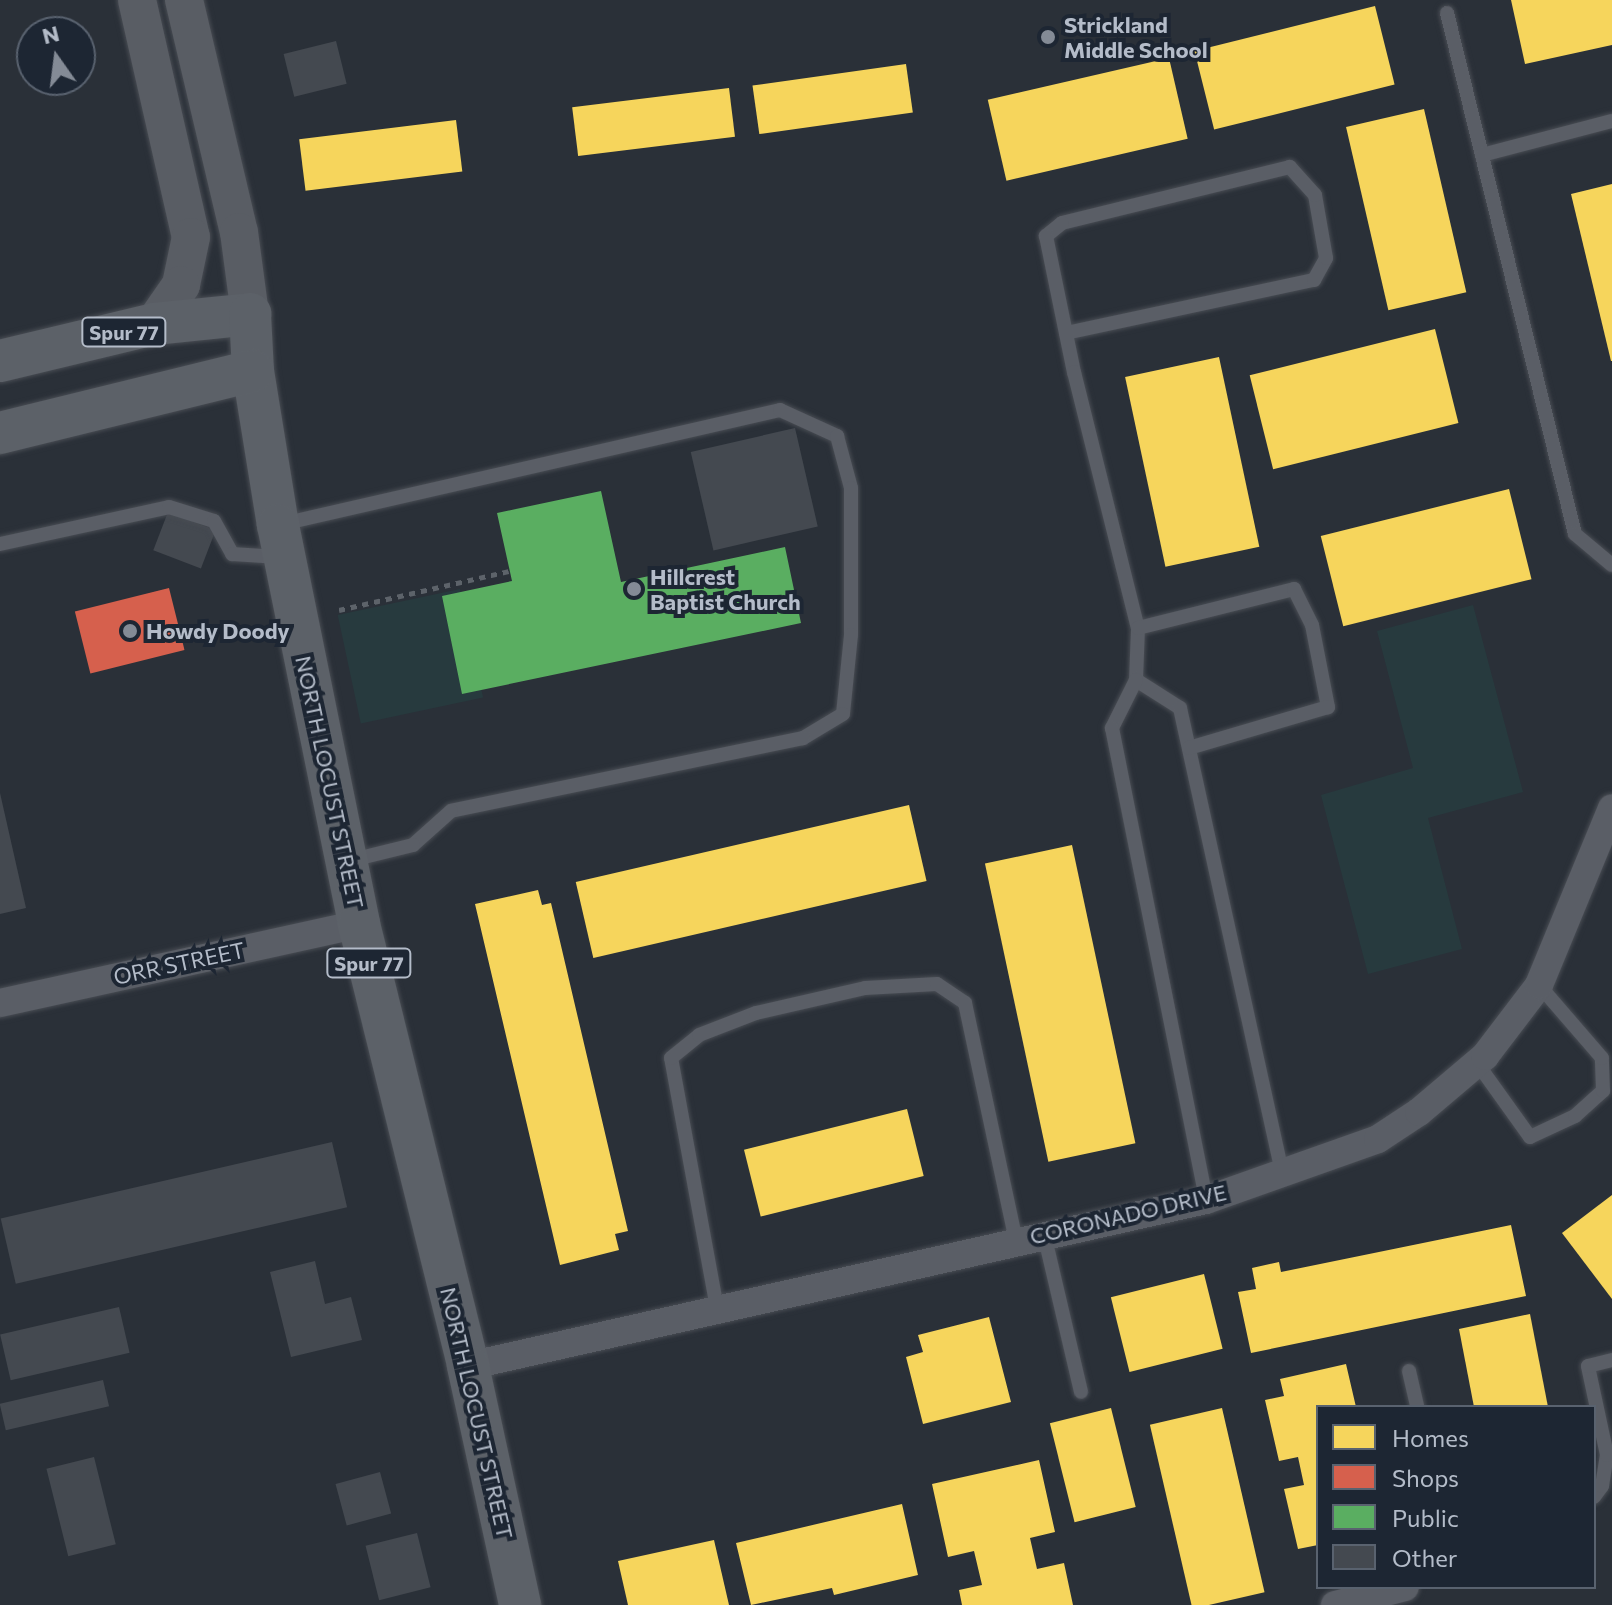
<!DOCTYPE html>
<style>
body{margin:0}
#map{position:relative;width:1612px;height:1605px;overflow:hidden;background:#2a3038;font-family:Commissioner,sans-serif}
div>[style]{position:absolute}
.green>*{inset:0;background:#273a3e;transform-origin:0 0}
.homes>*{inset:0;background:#f6d55c;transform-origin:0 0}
.shops>*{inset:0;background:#d6604d;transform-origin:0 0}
.public>*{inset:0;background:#5aae61}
.building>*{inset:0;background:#444950;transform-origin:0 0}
.path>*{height:5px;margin-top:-2.5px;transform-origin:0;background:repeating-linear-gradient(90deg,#5d636a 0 6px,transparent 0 12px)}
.roads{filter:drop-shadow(0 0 2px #484c53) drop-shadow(0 0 2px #484c53)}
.service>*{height:14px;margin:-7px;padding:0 7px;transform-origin:7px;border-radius:7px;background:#5a5e66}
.minor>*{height:28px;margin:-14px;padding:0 14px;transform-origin:14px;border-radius:14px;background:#5a5e66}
.secondary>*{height:38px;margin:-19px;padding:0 19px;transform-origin:19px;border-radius:19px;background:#595d64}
.primary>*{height:42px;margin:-21px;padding:0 21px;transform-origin:21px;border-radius:21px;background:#5c6168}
.dots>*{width:22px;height:22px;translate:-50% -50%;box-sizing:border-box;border:4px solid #1d2633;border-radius:50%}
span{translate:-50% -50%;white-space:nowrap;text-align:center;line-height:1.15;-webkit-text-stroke:8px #1d2633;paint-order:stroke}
.shield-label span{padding:2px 6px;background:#1d2633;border:2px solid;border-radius:6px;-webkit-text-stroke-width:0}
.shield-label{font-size:20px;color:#b4bcc9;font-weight:700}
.poi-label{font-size:22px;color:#b4bcc9;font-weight:700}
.left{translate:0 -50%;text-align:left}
.street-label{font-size:22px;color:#b4bcc9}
.legend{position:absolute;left:1316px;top:1405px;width:280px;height:184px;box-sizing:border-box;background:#1d2633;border:2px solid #59626f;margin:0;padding:10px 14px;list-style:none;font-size:24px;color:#b4bcc9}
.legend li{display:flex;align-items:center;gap:16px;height:40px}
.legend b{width:40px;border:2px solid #59626f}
.north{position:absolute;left:16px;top:16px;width:80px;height:80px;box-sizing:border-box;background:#1d2633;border:2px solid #59626f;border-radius:50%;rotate:346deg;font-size:22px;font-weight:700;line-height:32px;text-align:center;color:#b4bcc9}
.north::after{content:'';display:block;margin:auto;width:28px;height:36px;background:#848b96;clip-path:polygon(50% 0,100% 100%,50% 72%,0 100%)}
</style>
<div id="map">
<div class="green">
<i style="left:460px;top:589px;width:111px;height:125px;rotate:78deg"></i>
<i style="clip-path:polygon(1473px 605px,1523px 792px,1428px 818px,1462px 949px,1368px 974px,1321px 795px,1413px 768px,1377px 631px)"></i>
</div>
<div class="homes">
<i style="clip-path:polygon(1511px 0,1612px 0,1612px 45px,1525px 64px)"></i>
<i style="left:1375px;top:6px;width:81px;height:186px;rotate:76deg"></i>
<i style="left:1169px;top:58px;width:83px;height:186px;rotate:77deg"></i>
<i style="left:906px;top:64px;width:49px;height:155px;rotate:82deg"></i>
<i style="left:729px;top:88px;width:49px;height:158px;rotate:83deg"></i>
<i style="left:1424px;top:109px;width:188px;height:80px;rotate:77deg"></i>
<i style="left:456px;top:120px;width:52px;height:158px;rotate:83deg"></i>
<i style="clip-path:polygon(1612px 184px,1612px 361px,1611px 361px,1571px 194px)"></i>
<i style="left:1435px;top:329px;width:97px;height:191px;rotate:76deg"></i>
<i style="left:1219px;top:357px;width:194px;height:96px;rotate:78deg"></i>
<i style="left:1509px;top:489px;width:93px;height:194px;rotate:76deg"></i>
<i style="left:909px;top:805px;width:78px;height:342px;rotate:77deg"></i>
<i style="left:1072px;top:845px;width:305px;height:89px;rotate:78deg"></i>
<i style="clip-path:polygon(538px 890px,542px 905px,551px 903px,628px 1231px,615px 1234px,619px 1250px,560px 1265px,475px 904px)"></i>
<i style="left:907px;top:1109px;width:69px;height:168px;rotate:76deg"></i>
<i style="clip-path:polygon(1612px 1195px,1612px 1299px,1562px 1233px)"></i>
<i style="clip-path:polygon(1511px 1225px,1526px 1296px,1251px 1353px,1238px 1292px,1256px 1289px,1252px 1268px,1279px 1262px,1281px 1272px)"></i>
<i style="left:1204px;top:1274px;width:77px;height:96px;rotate:76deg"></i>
<i style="clip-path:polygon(1530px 1314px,1548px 1407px,1474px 1407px,1459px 1329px)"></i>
<i style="clip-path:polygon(989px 1317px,1011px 1402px,923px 1424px,906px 1357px,923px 1352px,918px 1335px)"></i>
<i style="clip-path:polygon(1346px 1364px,1356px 1407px,1318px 1407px,1318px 1545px,1298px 1549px,1284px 1489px,1304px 1485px,1298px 1457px,1279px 1461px,1265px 1400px,1284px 1396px,1280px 1379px)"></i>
<i style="left:1111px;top:1408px;width:102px;height:63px;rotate:76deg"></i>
<i style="left:1222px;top:1408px;width:189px;height:74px;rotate:77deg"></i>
<i style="clip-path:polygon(1039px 1460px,1055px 1532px,1030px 1538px,1037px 1569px,1064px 1563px,1073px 1605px,962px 1605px,959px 1590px,982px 1585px,974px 1551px,948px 1557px,932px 1484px)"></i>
<i style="clip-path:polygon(902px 1504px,918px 1575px,834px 1595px,832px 1588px,751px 1605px,736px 1543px)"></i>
<i style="clip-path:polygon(714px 1540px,729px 1605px,628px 1605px,618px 1561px)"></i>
</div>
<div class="shops">
<i style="left:169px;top:588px;width:64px;height:97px;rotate:76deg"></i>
</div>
<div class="public">
<i style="clip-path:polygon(601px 491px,621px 582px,785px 547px,801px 623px,462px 694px,442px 596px,512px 581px,497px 513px)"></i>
</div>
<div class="building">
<i style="left:336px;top:41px;width:44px;height:54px;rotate:76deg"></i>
<i style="left:795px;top:428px;width:101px;height:107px;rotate:77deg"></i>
<i style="left:168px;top:512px;width:51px;height:41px;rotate:21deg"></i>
<i style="clip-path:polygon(0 793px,26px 908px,0 914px)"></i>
<i style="left:332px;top:1142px;width:67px;height:340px;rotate:77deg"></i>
<i style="clip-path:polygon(315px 1261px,325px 1304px,351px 1297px,362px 1340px,291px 1357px,270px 1272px)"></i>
<i style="left:119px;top:1307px;width:47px;height:122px;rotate:77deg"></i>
<i style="left:103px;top:1380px;width:27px;height:106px;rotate:77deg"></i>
<i style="left:94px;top:1457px;width:90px;height:49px;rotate:76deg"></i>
<i style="left:380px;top:1472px;width:43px;height:46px;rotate:75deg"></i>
<i style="left:417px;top:1533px;width:56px;height:53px;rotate:76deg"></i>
</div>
<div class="path">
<i style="left:339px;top:610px;width:174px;rotate:-12.9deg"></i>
</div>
<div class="roads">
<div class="service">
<i style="left:1447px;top:13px;width:536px;rotate:76.2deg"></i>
<i style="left:1575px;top:534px;width:48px;rotate:40deg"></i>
<i style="left:1482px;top:155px;width:134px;rotate:-14.7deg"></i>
<i style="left:1066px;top:333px;width:254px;rotate:-12.1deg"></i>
<i style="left:1314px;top:280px;width:25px;rotate:-61deg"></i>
<i style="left:1326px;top:258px;width:64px;rotate:-99.9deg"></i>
<i style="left:1315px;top:195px;width:38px;rotate:-132deg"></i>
<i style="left:1290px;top:167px;width:235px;rotate:166.2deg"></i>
<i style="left:1062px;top:223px;width:21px;rotate:141deg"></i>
<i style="left:1046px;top:236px;width:139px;rotate:78.4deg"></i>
<i style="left:1074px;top:372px;width:264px;rotate:76deg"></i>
<i style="left:1138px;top:628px;width:52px;rotate:92.2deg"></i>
<i style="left:1136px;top:680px;width:52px;rotate:32.5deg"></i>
<i style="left:1180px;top:708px;width:478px;rotate:77.6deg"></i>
<i style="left:282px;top:524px;width:511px;rotate:-12.89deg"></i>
<i style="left:780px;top:410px;width:63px;rotate:24.5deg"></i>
<i style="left:837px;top:436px;width:54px;rotate:74.9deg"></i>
<i style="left:851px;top:488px;width:147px;rotate:90deg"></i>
<i style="left:851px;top:635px;width:79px;rotate:95.8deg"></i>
<i style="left:843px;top:714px;width:47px;rotate:149deg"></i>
<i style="left:803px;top:738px;width:359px;rotate:168.3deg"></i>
<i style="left:451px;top:811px;width:51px;rotate:138.2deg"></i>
<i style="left:413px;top:845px;width:67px;rotate:166.2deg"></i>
<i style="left:0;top:544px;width:173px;rotate:-12.3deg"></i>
<i style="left:169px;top:507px;width:47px;rotate:17.3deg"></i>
<i style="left:214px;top:521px;width:38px;rotate:61deg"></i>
<i style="left:232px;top:554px;width:47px;rotate:3.7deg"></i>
<i style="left:1138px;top:628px;width:161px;rotate:-14deg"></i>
<i style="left:1294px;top:589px;width:40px;rotate:63.4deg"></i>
<i style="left:1312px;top:625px;width:84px;rotate:79deg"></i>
<i style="left:1328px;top:707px;width:145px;rotate:163.6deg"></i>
<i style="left:1136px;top:680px;width:54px;rotate:116.6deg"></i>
<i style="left:1112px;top:728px;width:481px;rotate:78.7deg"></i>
<i style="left:1477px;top:1063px;width:91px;rotate:54.4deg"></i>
<i style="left:1530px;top:1137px;width:50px;rotate:-25deg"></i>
<i style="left:1575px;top:1116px;width:38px;rotate:-42deg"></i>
<i style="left:1603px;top:1091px;width:33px;rotate:-92deg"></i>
<i style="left:1602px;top:1058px;width:96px;rotate:-130.8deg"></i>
<i style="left:1044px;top:1234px;width:162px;rotate:76.8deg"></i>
<i style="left:717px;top:1308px;width:254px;rotate:-100.4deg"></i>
<i style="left:671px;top:1058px;width:36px;rotate:-39deg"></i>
<i style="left:699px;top:1035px;width:61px;rotate:-21.1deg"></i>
<i style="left:756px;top:1013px;width:112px;rotate:-12.9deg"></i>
<i style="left:865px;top:988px;width:72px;rotate:-3.2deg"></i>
<i style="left:937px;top:984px;width:34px;rotate:34deg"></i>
<i style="left:965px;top:1003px;width:242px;rotate:77.9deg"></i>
<i style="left:1409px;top:1371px;width:37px;rotate:77deg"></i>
<i style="left:1594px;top:1497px;width:14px;rotate:-54deg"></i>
<i style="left:1602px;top:1486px;width:31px;rotate:-81deg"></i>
<i style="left:1607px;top:1455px;width:91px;rotate:-102.1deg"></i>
<i style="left:1588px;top:1366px;width:25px;rotate:-14deg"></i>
</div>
<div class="minor">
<i style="left:0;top:1003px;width:368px;rotate:-12.4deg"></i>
<i style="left:468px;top:1366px;width:756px;rotate:-12.68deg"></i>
<i style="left:1206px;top:1200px;width:182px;rotate:-19.5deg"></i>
<i style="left:1378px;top:1139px;width:49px;rotate:-33.4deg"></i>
<i style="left:1419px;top:1112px;width:87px;rotate:-40.3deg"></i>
<i style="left:1485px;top:1056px;width:89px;rotate:-52.7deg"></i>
<i style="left:1539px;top:985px;width:191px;rotate:-67.6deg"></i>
<i style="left:1335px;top:1605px;width:72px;rotate:-14.4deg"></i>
</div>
<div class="secondary">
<i style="left:137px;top:0;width:243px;rotate:77.2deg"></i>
<i style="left:191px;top:237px;width:49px;rotate:101.8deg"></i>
<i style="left:181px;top:285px;width:47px;rotate:124.7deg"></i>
<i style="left:184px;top:0;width:238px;rotate:76.7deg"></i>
<i style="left:239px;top:232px;width:83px;rotate:82.4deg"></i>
</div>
<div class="primary">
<i style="left:0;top:361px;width:158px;rotate:-13.5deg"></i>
<i style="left:154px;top:324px;width:97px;rotate:-5.9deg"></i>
<i style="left:250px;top:314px;width:57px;rotate:87deg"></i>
<i style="left:253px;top:371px;width:156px;rotate:80.8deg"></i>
<i style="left:278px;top:525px;width:407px;rotate:78.5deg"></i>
<i style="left:359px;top:924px;width:455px;rotate:76.1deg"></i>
<i style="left:468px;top:1366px;width:245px;rotate:77.7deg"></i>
<i style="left:0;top:433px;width:260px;rotate:-13.8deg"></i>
</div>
</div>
<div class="dots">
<i style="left:1048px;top:37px;background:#848b96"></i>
<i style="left:634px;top:589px;background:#848b96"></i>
<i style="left:130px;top:631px;background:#848b96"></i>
</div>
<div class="shield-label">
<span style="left:124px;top:332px">Spur 77</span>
<span style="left:369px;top:963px">Spur 77</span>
</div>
<div class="poi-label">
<span class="left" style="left:1064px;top:37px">Strickland<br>Middle School</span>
<span class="left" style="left:650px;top:589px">Hillcrest<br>Baptist Church</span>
<span class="left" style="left:146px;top:631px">Howdy Doody</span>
</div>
<div class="street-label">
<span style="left:330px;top:782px;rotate:78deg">NORTH LOCUST STREET</span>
<span style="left:179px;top:963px;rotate:-12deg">ORR STREET</span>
<span style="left:1128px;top:1214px;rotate:-13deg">CORONADO DRIVE</span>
<span style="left:477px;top:1413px;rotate:77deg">NORTH LOCUST STREET</span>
</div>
<ul class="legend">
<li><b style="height:22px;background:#f6d55c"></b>Homes</li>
<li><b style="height:22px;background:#d6604d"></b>Shops</li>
<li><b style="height:22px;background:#5aae61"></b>Public</li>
<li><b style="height:22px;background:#444950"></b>Other</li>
</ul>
<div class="north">N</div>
</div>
